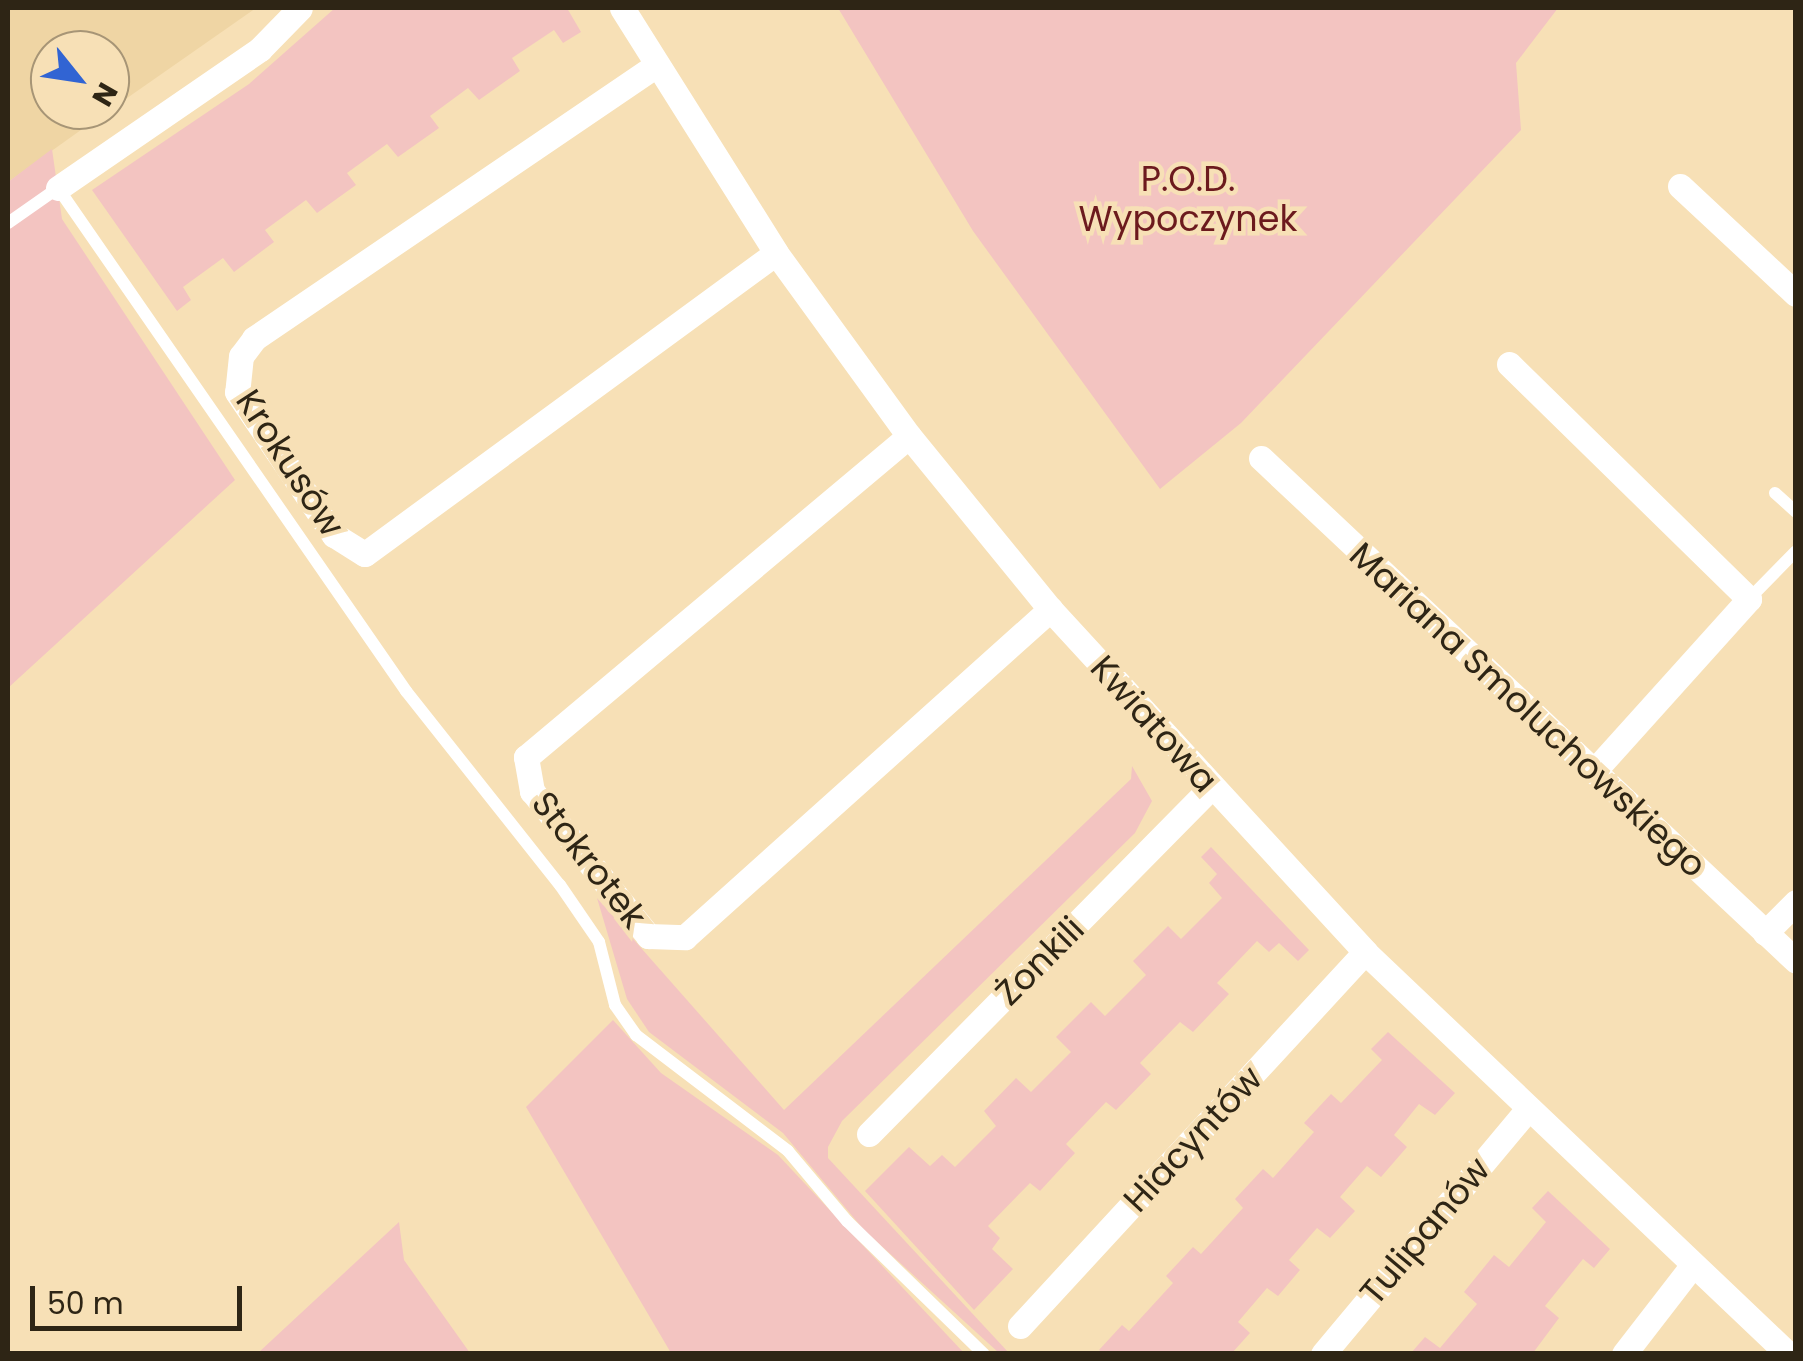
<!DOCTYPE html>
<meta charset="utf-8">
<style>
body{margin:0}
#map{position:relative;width:1803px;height:1361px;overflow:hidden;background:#f7e0b6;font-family:Poppins,sans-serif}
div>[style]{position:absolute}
.built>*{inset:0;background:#efd5a4}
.green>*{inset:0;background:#f3c4c1}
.lane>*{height:12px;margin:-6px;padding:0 6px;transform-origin:6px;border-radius:6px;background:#fff}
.street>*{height:25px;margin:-12.5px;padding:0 12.5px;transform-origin:12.5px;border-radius:12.5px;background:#fff}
span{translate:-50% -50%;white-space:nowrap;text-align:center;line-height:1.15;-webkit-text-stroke:9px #f7e0b6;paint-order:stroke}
.park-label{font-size:35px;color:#6c1a1e}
.street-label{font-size:35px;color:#2e2515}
.frame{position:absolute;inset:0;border:10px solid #2e2515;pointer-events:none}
.north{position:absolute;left:30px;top:30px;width:100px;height:100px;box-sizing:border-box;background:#f7e0b6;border:2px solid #a79576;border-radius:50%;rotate:120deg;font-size:28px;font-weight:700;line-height:40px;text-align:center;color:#2e2515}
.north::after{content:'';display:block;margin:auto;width:35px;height:45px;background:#3164d3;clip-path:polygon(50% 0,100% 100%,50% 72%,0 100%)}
.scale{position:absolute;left:30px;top:1286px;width:212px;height:45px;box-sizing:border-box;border:5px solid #2e2515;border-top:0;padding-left:12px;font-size:30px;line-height:35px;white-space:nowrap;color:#2e2515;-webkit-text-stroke:8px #f7e0b6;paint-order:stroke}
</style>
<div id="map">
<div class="built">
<i style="clip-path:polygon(8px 8px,256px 8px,110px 110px,110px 50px,50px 50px,50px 110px,109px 110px,8px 182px)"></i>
</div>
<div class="green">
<i style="clip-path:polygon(335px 8px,567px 8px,581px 32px,563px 43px,554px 30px,512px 58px,520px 71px,479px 100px,468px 88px,430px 116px,439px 128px,398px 157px,387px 144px,347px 173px,356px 185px,317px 213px,306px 200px,265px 230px,274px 242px,234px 272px,223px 258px,183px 287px,191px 300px,177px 311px,92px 190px,249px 84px)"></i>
<i style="clip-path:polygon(838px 8px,1558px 8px,1516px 63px,1521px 130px,1241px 423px,1160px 489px,973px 231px)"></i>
<i style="clip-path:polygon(52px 149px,62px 219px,235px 480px,8px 688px,8px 182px)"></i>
<i style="clip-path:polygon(1132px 766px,1152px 801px,1135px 833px,842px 1121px,828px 1147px,828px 1158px,1009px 1353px,999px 1353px,864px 1230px,783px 1133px,649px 1032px,627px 999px,597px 898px,784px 1110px,1131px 779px)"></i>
<i style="clip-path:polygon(1211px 847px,1309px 950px,1298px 961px,1279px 943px,1269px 952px,1257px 941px,1217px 983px,1229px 994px,1193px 1032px,1180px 1022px,1140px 1063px,1151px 1074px,1116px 1110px,1106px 1102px,1066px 1144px,1075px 1153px,1040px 1191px,1030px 1183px,988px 1226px,1000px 1238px,992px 1249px,1013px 1269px,974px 1310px,865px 1191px,909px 1147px,930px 1166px,942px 1155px,955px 1167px,996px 1126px,984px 1111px,1016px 1078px,1031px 1092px,1071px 1052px,1056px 1037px,1091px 1002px,1105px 1016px,1146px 975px,1133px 961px,1168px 926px,1181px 939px,1222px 898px,1209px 883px,1217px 874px,1201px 857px)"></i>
<i style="clip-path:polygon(613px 1020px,661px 1073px,778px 1155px,964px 1353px,671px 1353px,526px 1107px)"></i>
<i style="clip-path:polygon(1388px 1032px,1455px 1093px,1435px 1115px,1419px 1104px,1394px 1135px,1407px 1147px,1381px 1177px,1367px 1166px,1340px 1197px,1355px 1211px,1330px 1238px,1317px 1228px,1289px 1260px,1300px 1270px,1278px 1296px,1267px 1288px,1238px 1322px,1250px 1333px,1232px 1353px,1103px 1353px,1099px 1350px,1122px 1325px,1129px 1331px,1173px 1283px,1166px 1276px,1193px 1247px,1201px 1254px,1243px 1208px,1235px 1199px,1263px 1169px,1273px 1178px,1314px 1132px,1304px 1123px,1331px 1094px,1341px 1103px,1382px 1060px,1371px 1049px)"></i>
<i style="clip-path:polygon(1548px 1191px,1610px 1249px,1594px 1268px,1583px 1259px,1545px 1306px,1559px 1318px,1533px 1353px,1411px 1353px,1425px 1337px,1440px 1348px,1477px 1304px,1464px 1292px,1494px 1255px,1509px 1267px,1546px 1222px,1532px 1208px)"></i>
<i style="clip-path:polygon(399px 1222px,404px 1260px,470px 1353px,258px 1353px)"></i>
</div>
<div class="lane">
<i style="left:8px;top:223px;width:61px;rotate:-35deg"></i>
<i style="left:58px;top:188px;width:612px;rotate:55.32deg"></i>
<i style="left:406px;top:691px;width:248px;rotate:51.6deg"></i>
<i style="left:560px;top:885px;width:69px;rotate:55.6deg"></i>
<i style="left:599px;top:942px;width:65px;rotate:75.7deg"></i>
<i style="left:615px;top:1005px;width:37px;rotate:55deg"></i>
<i style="left:636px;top:1035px;width:191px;rotate:37.3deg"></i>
<i style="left:788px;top:1151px;width:92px;rotate:49.9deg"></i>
<i style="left:847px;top:1221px;width:191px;rotate:44.2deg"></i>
<i style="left:1775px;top:493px;width:28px;rotate:42deg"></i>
<i style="left:1749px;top:599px;width:67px;rotate:-45.6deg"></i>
</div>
<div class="street">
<i style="left:622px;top:8px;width:289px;rotate:57.8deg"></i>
<i style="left:776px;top:253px;width:226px;rotate:54deg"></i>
<i style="left:909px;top:436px;width:223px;rotate:50.8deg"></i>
<i style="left:1050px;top:609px;width:466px;rotate:47.4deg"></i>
<i style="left:1365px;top:952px;width:584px;rotate:43.54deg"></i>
<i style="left:655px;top:66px;width:485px;rotate:145.8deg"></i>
<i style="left:254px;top:339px;width:21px;rotate:127deg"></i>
<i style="left:241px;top:356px;width:36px;rotate:96deg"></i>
<i style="left:237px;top:392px;width:173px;rotate:55.9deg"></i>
<i style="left:334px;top:535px;width:36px;rotate:32deg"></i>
<i style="left:365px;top:554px;width:509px;rotate:-36.22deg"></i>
<i style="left:1680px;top:186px;width:158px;rotate:43deg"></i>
<i style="left:58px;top:188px;width:245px;rotate:-34.5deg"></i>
<i style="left:260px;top:49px;width:57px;rotate:-45.7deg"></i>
<i style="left:1509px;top:364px;width:336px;rotate:44.4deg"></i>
<i style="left:1749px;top:599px;width:230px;rotate:132deg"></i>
<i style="left:909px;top:436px;width:500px;rotate:140deg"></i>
<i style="left:526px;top:757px;width:35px;rotate:80deg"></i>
<i style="left:532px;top:791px;width:186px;rotate:51.3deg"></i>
<i style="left:648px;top:936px;width:37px;rotate:2deg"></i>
<i style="left:685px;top:937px;width:491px;rotate:-41.9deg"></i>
<i style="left:1261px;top:458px;width:734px;rotate:43.23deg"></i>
<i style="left:1765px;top:933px;width:44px;rotate:-45deg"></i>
<i style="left:869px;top:1134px;width:486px;rotate:-45.4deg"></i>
<i style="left:1020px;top:1326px;width:509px;rotate:-47.31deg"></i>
<i style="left:1323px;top:1354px;width:319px;rotate:-50.1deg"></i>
<i style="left:1624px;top:1354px;width:111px;rotate:-52.3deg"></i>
</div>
<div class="park-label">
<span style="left:1188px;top:199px">P.O.D.<br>Wypoczynek</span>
</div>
<div class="street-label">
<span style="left:290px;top:463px;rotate:57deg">Krokusów</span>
<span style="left:1528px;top:710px;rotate:43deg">Mariana Smoluchowskiego</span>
<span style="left:1154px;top:724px;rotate:48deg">Kwiatowa</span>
<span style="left:589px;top:860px;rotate:52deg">Stokrotek</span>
<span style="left:1040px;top:961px;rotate:-45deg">Żonkili</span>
<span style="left:1193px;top:1139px;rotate:-47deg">Hiacyntów</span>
<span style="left:1425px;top:1231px;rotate:-50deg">Tulipanów</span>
</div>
<div class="frame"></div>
<div class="north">N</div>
<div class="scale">50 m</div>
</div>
